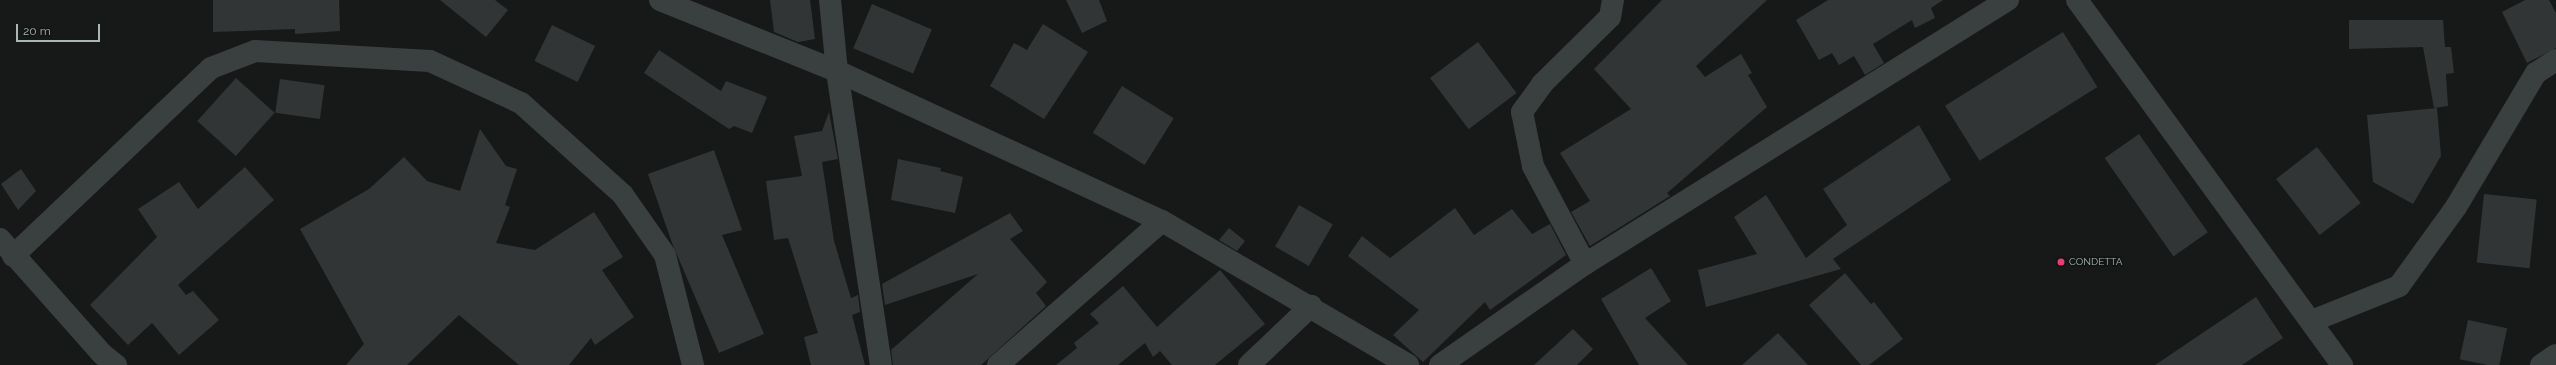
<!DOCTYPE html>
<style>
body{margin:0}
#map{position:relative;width:2556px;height:365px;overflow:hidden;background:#171919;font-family:Raleway,sans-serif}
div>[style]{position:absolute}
.building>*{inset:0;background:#323535;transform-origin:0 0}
.minor>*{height:22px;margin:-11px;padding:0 11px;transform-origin:11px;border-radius:11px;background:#3a403f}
.dots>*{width:11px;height:11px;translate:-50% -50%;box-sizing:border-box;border:2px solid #121414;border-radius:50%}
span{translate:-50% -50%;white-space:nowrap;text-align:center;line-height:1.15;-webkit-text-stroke:3px #121414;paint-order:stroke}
.poi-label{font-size:10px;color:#aab8b4}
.left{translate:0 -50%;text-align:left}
.scale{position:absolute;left:16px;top:24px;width:84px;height:18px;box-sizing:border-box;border:2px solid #aab8b4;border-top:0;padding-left:5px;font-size:12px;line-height:14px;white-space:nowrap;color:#aab8b4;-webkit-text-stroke:3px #121414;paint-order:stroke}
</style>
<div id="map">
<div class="building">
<i style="clip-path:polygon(213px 0,339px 0,340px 31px,295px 34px,295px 29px,213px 32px)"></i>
<i style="clip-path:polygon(440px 0,495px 0,508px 10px,486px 37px)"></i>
<i style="clip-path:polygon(770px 0,810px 0,815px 39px,798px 42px,774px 32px)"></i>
<i style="clip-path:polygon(1066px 0,1099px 0,1107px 21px,1082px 33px)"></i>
<i style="clip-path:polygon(1662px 0,1767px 0,1696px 66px,1705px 77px,1741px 54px,1752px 73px,1748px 75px,1767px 107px,1667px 193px,1670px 196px,1590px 246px,1571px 212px,1590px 201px,1560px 153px,1631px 109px,1594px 69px)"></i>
<i style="clip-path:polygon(1828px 0,1943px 0,1931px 8px,1935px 18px,1915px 28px,1912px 20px,1873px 44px,1884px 63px,1865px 75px,1854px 56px,1839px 65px,1832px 53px,1819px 60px,1796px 20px)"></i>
<i style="clip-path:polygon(2525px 0,2549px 0,2556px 13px,2556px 48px,2527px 63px,2502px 12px)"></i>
<i style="left:872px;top:4px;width:65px;height:48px;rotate:23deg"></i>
<i style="clip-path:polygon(2349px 20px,2443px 20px,2445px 47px,2451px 47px,2454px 73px,2446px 74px,2448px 106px,2434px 108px,2423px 47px,2349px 49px)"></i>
<i style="clip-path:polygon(1043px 24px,1088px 52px,1044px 119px,990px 86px,1014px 43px,1027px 50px)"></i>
<i style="left:552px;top:25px;width:48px;height:40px;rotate:26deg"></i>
<i style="left:2063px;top:32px;width:65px;height:139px;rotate:58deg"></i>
<i style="left:1478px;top:42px;width:64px;height:60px;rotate:53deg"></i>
<i style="clip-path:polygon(659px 50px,721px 91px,726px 81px,767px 97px,752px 133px,734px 126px,729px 129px,644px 73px)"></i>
<i style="left:236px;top:78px;width:52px;height:58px;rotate:42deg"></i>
<i style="left:280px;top:79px;width:45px;height:34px;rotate:8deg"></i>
<i style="left:1122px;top:86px;width:61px;height:55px;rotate:32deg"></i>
<i style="clip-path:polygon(2437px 108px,2441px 156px,2413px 204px,2373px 182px,2367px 115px)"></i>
<i style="clip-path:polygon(829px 112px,838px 159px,822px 162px,834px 241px,851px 298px,858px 295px,860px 312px,852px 315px,865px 365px,811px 365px,804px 337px,818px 333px,788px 238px,774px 240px,766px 181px,802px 176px,794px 136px,822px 131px)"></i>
<i style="clip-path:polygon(1919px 125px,1951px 180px,1833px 259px,1841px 269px,1706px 307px,1698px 270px,1757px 254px,1734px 217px,1766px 195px,1806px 258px,1847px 225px,1823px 189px)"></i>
<i style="clip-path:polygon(480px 129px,506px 166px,517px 169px,505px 205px,510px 207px,496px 243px,535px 250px,594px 212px,623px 257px,602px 270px,634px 317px,595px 345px,591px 338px,569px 365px,519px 365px,459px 315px,407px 365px,346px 365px,364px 344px,300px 229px,369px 189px,404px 157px,427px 181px,460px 191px)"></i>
<i style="left:2139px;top:134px;width:120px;height:42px;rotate:55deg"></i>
<i style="left:2317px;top:147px;width:71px;height:52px;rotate:52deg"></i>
<i style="clip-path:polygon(714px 150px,742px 230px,722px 235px,764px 334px,719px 353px,672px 243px,648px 174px)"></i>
<i style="clip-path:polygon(898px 159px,941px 168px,940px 171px,963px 177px,955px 213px,891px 200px)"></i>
<i style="clip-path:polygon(245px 167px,274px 200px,178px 285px,186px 295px,193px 291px,219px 320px,179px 355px,152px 323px,128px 345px,90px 305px,157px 237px,138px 209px,179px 182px,198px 209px)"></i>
<i style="clip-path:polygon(21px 169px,36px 191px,18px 210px,1px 184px)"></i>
<i style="left:2484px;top:194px;width:53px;height:69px;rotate:6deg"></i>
<i style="left:1299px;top:205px;width:39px;height:48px;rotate:30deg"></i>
<i style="clip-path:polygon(1455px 208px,1474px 235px,1512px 209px,1532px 234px,1550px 224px,1566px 255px,1490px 310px,1485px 302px,1423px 362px,1393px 335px,1419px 310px,1348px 256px,1362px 236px,1390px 258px)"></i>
<i style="clip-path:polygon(1010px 213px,1023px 231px,1010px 239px,1047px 282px,1036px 293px,1046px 306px,981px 365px,893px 365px,891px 350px,978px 274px,885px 305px,882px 284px)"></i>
<i style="clip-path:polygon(1229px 228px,1245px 241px,1237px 251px,1219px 240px)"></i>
<i style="clip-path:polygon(1651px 268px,1671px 301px,1645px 318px,1688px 365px,1639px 365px,1601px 299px)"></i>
<i style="clip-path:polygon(1220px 270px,1265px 324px,1215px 365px,1172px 365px,1160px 351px,1153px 357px,1145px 343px,1118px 365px,1056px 365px,1077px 348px,1074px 343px,1099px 323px,1090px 314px,1123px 286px,1157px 327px)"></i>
<i style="clip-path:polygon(1845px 273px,1871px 304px,1874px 302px,1903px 339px,1869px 365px,1861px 365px,1809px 305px)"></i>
<i style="clip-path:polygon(2256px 297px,2283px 338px,2242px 365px,2155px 365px)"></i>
<i style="left:2468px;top:320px;width:40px;height:40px;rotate:12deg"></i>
<i style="clip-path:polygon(1573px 329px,1593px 349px,1577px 365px,1534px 365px)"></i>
<i style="clip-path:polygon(1778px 333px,1808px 365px,1742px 365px)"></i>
</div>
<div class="minor">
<i style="left:660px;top:0;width:191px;rotate:21.9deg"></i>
<i style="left:837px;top:71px;width:358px;rotate:24.8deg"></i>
<i style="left:1162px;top:221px;width:285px;rotate:30.3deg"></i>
<i style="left:830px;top:0;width:71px;rotate:84.4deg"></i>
<i style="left:837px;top:71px;width:297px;rotate:81.5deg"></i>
<i style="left:2077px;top:0;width:451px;rotate:54deg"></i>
<i style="left:0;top:239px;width:154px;rotate:48.4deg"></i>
<i style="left:102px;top:354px;width:18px;rotate:38deg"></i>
<i style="left:13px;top:256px;width:273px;rotate:-43.5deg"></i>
<i style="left:211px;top:68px;width:47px;rotate:-21.1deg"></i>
<i style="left:255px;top:51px;width:175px;rotate:3.3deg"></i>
<i style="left:430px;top:61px;width:100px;rotate:24.8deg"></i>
<i style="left:521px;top:103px;width:137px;rotate:42deg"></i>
<i style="left:623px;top:195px;width:73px;rotate:55deg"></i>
<i style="left:665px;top:255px;width:114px;rotate:75.7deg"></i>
<i style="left:1585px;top:264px;width:111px;rotate:-118deg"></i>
<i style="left:1533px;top:166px;width:55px;rotate:-101.5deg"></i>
<i style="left:1522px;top:112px;width:34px;rotate:-54deg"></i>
<i style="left:1542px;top:84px;width:95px;rotate:-44.6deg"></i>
<i style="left:1610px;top:17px;width:17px;rotate:-80deg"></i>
<i style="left:2312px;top:321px;width:94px;rotate:-21.9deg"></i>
<i style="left:2399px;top:286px;width:97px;rotate:-54.2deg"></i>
<i style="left:2456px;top:207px;width:156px;rotate:-59.2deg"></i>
<i style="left:2536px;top:73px;width:24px;rotate:-33deg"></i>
<i style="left:998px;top:365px;width:218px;rotate:-41.3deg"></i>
<i style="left:1249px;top:365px;width:86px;rotate:-43.6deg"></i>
<i style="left:1440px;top:365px;width:177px;rotate:-34.9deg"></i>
<i style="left:1585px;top:264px;width:499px;rotate:-32deg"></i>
<i style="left:2541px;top:365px;width:18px;rotate:-34deg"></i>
</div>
<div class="dots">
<i style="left:2061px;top:262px;background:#ea3e72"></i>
</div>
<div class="poi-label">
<span class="left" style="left:2069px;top:262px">CONDETTA</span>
</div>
<div class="scale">20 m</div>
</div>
